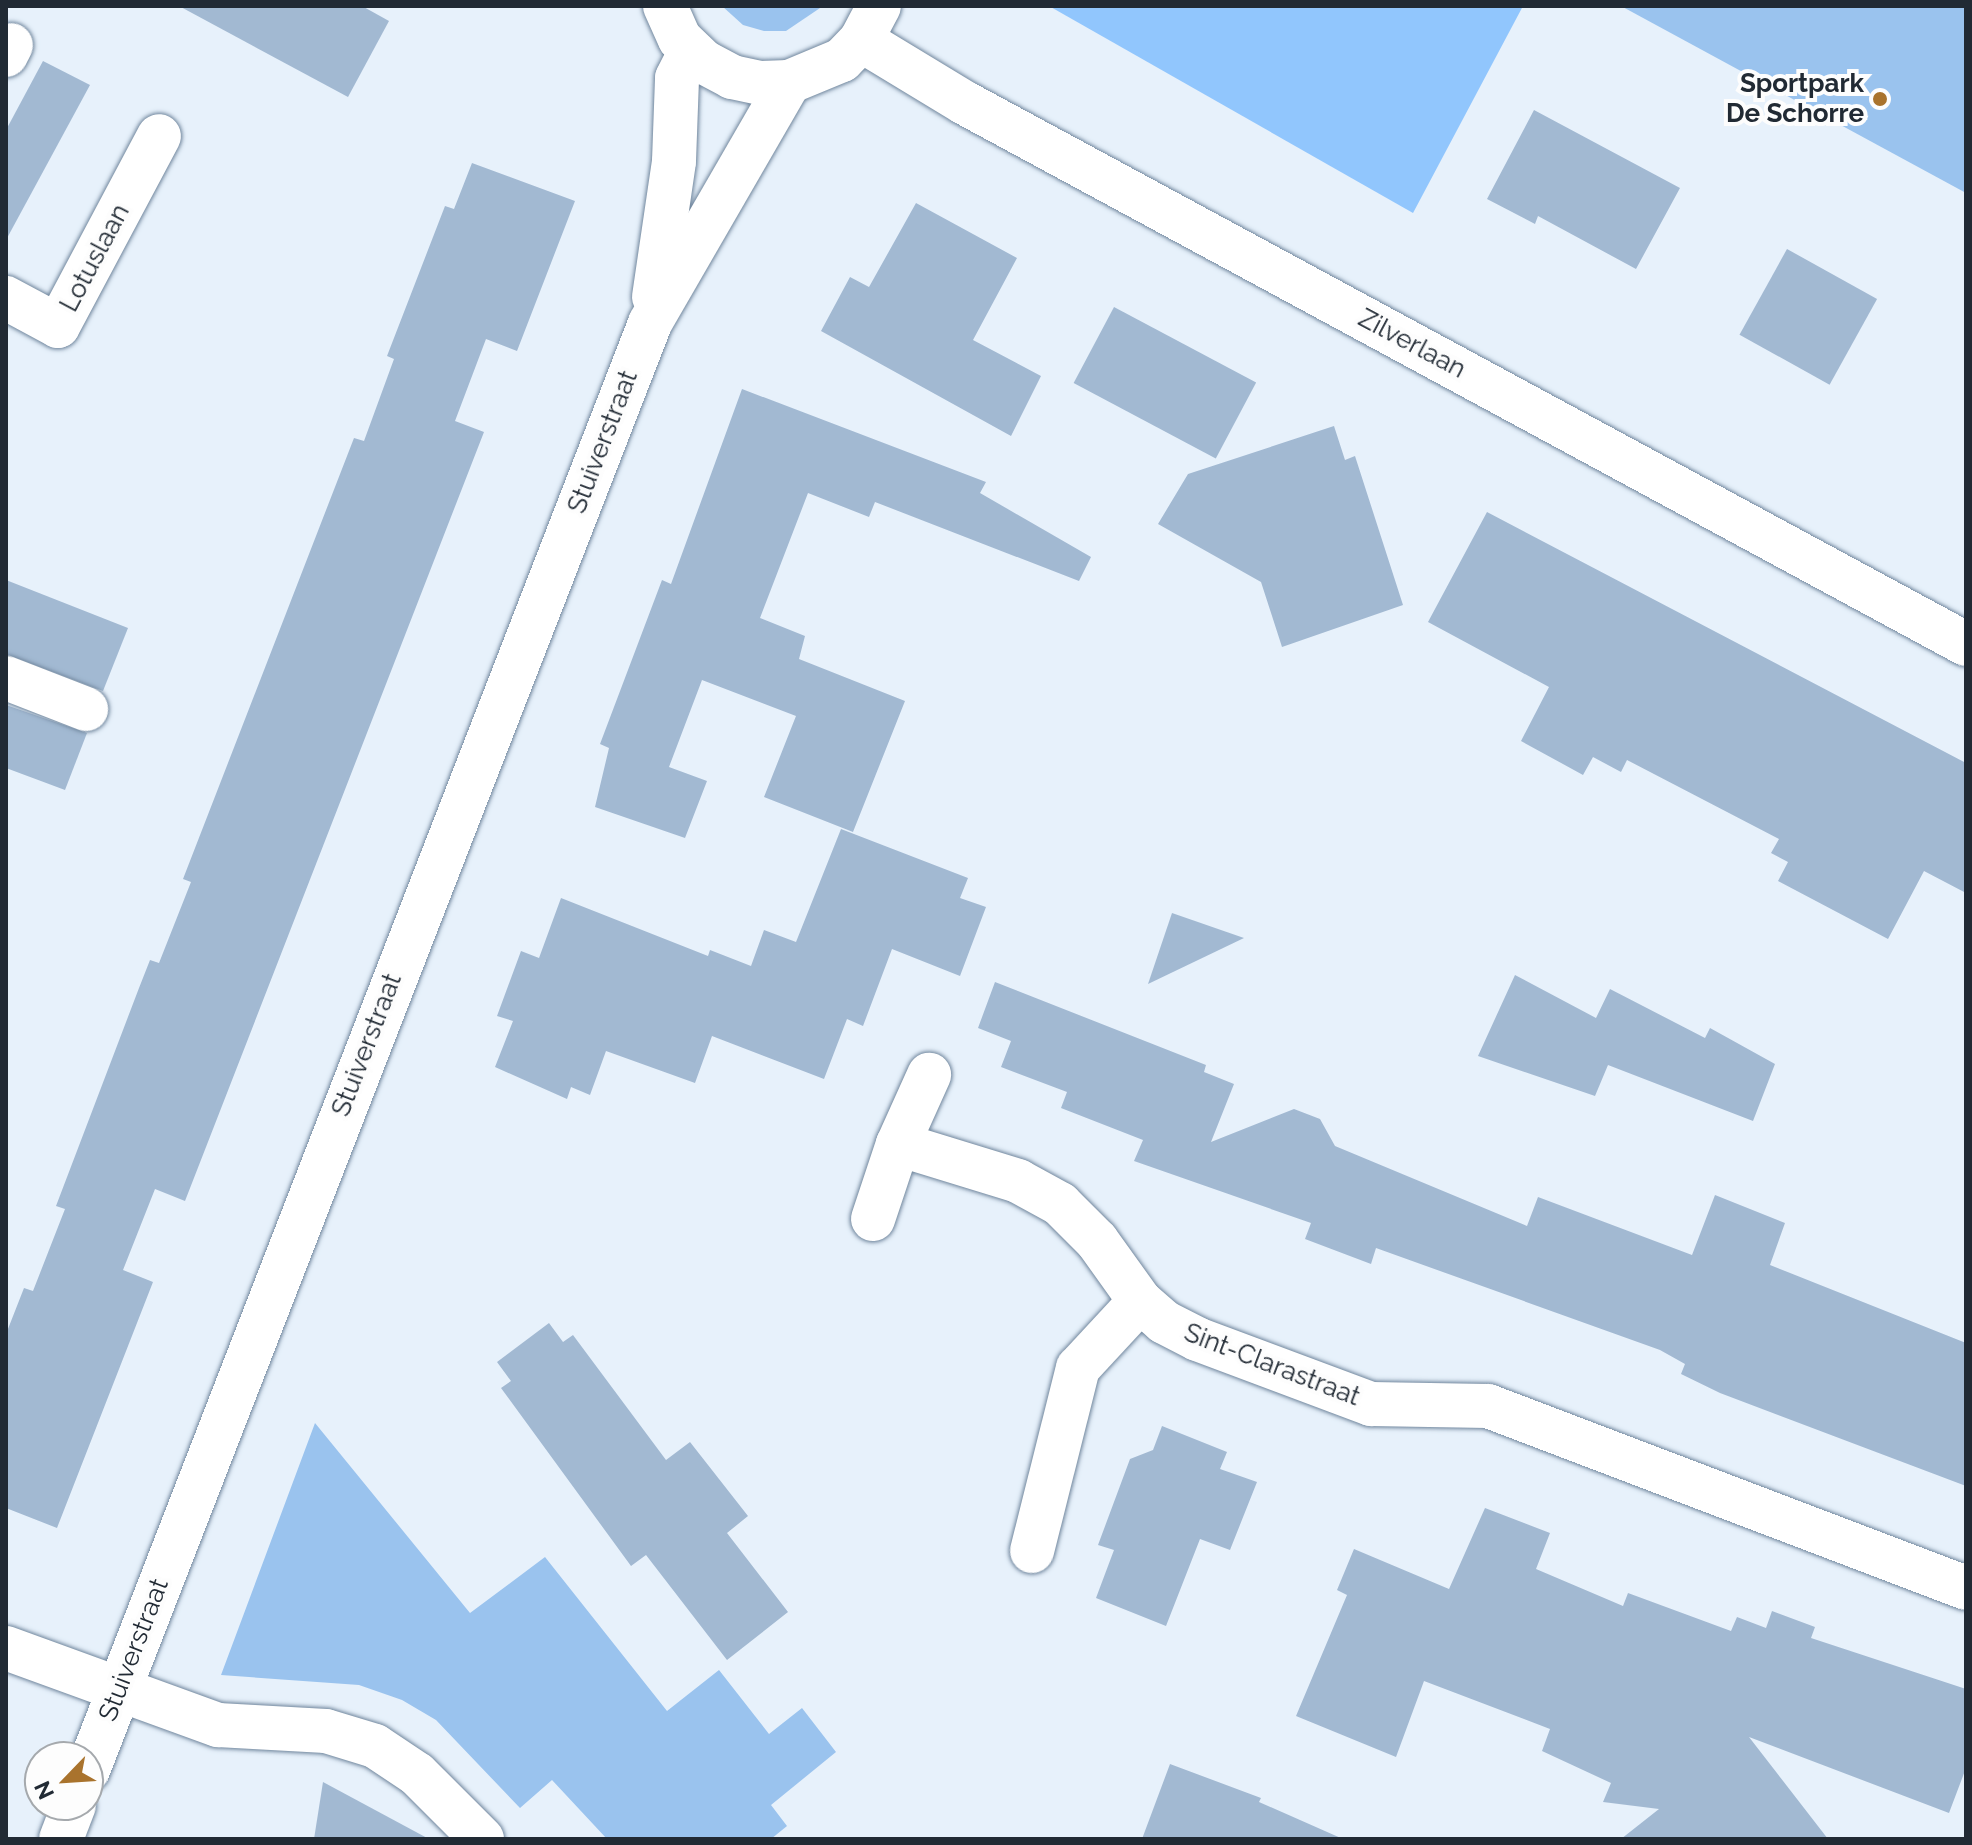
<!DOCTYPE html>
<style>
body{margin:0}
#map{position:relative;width:1972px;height:1845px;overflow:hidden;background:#e7f1fb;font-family:Raleway,sans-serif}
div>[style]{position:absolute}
.green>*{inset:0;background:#9ac3ee}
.forest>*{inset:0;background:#91c6fd}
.building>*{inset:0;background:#a2b9d2;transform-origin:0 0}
.roads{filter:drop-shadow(0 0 2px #70869d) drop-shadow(0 0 2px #70869d)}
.minor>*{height:44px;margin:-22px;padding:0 22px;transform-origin:22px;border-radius:22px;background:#fff}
.dots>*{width:22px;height:22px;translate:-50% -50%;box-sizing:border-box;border:4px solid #fdfdfd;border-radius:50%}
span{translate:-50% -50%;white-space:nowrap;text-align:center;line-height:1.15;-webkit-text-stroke:8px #fdfdfd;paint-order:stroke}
.poi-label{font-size:26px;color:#212a34;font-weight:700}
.right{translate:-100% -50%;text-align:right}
.street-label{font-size:26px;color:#212a34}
.frame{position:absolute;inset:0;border:8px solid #212a34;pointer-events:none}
.north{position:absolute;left:24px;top:1741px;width:80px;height:80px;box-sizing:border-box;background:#fdfdfd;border:2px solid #a5a9ad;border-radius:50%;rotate:245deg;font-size:22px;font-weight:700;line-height:32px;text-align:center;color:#212a34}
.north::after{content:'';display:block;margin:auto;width:28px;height:36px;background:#a9732d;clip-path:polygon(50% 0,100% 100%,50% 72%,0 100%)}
</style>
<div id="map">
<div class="green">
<i style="clip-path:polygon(722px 6px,823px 6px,786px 31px,764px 31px,743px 25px)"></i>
<i style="clip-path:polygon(1621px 6px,1966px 6px,1966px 193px)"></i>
<i style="clip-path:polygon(315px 1423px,470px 1613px,545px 1557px,667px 1711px,719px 1670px,769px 1734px,802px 1708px,836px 1752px,771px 1805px,787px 1826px,771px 1839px,607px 1839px,552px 1780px,520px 1808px,436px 1720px,402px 1700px,359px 1685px,221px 1675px)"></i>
</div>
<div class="forest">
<i style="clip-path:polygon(1049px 6px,1523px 6px,1413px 213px)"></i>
</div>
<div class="building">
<i style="clip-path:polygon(179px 6px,362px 6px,389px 21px,348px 97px)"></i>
<i style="clip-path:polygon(43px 61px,90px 85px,6px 240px,6px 130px)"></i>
<i style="clip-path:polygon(1534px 110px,1680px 188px,1636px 269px,1538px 216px,1535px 224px,1487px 199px)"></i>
<i style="clip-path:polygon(472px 163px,575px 201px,517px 351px,486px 339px,455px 421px,484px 432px,185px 1201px,155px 1189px,123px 1270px,153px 1282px,57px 1528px,6px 1508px,6px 1334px,24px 1288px,33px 1291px,65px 1209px,56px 1206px,139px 988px,150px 960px,159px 963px,191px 882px,183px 879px,354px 438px,364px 441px,394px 359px,387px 356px,445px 206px,454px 209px)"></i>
<i style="clip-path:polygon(916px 203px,1017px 258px,973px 340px,1041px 376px,1011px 436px,821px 331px,850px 277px,869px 287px)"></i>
<i style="left:1787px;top:249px;width:103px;height:98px;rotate:29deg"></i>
<i style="left:1114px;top:307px;width:161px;height:86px;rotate:28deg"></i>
<i style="clip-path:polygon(742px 389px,986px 482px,980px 493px,1091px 557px,1079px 581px,875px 502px,869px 517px,808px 493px,760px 618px,805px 636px,799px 659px,905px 701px,853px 832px,764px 797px,796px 716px,702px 680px,669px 767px,707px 781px,685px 838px,595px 807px,609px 748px,600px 744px,662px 580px,671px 584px)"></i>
<i style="clip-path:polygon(1334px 426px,1345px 460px,1355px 456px,1403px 605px,1282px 647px,1261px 582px,1158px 524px,1188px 474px)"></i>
<i style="clip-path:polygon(1487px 512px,1966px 763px,1966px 893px,1924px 871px,1888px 939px,1778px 881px,1788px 862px,1771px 853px,1779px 839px,1627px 760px,1621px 772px,1593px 757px,1583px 775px,1521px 741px,1549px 687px,1428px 622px)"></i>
<i style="clip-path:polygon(6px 580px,128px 628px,103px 691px,6px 654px)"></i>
<i style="clip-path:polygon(6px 705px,87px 733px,65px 790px,6px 768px)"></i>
<i style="clip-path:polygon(841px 829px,968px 878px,960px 898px,986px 907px,960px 976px,892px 949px,863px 1026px,847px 1019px,824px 1079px,712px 1036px,695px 1083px,606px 1051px,590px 1095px,571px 1087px,567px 1099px,495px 1067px,513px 1021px,497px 1016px,521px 951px,539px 958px,561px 898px,708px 956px,710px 950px,751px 966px,764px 930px,796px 942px)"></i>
<i style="clip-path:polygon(1172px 913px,1244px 938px,1148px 984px)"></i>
<i style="clip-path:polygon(1515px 975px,1596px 1018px,1610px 989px,1705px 1038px,1710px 1028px,1775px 1064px,1753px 1121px,1608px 1065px,1595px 1096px,1478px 1056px)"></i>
<i style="clip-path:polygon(995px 982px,1206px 1065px,1204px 1072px,1234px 1084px,1211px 1142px,1294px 1109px,1320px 1119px,1335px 1146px,1527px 1226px,1538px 1197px,1692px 1255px,1715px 1195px,1785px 1223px,1770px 1265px,1966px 1343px,1966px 1486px,1720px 1393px,1681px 1374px,1685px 1364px,1660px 1350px,1376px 1248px,1371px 1264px,1305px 1239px,1311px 1223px,1134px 1161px,1143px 1140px,1061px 1108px,1067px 1092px,1001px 1067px,1011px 1041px,978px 1028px)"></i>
<i style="clip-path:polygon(549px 1323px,563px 1342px,573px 1335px,666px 1460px,690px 1442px,748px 1516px,727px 1533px,788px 1612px,727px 1660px,646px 1555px,631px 1566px,501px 1388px,511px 1381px,497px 1362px)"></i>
<i style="clip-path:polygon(1162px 1426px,1227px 1452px,1220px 1469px,1257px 1482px,1230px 1550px,1200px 1539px,1166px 1626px,1096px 1598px,1114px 1550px,1098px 1545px,1130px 1459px,1153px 1450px)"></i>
<i style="clip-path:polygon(1485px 1508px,1550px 1533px,1536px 1569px,1623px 1606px,1628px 1593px,1731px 1631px,1737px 1617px,1766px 1628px,1772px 1611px,1815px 1627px,1811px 1638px,1966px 1689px,1966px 1768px,1949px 1813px,1749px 1737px,1828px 1839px,1621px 1839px,1659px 1809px,1603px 1802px,1611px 1783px,1542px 1751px,1550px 1729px,1424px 1681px,1396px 1757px,1296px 1716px,1347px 1595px,1337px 1590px,1354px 1549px,1449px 1589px)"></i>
<i style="clip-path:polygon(1170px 1764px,1261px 1798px,1259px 1802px,1343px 1839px,1142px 1839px)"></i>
<i style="clip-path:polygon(323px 1782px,429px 1839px,314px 1839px)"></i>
</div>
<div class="roads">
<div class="minor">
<i style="left:665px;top:6px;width:36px;rotate:66deg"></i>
<i style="left:680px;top:39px;width:33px;rotate:44deg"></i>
<i style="left:704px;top:62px;width:32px;rotate:28deg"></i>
<i style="left:732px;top:77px;width:30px;rotate:12deg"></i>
<i style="left:761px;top:83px;width:28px;rotate:-2deg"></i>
<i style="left:789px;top:82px;width:57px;rotate:-22.5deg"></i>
<i style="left:842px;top:60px;width:28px;rotate:-46deg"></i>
<i style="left:861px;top:40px;width:38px;rotate:-62deg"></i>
<i style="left:861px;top:40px;width:122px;rotate:31.2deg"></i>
<i style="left:965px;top:103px;width:1138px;rotate:28.39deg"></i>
<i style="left:6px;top:55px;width:11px;rotate:-63deg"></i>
<i style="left:654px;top:297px;width:137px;rotate:-81.6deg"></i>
<i style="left:674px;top:161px;width:83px;rotate:-87.9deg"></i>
<i style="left:677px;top:78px;width:30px;rotate:-63deg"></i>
<i style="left:6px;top:298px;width:59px;rotate:28.3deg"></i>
<i style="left:58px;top:326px;width:215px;rotate:-62deg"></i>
<i style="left:6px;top:678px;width:86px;rotate:21.2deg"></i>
<i style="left:898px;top:1144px;width:76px;rotate:-65.8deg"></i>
<i style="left:873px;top:1219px;width:79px;rotate:-71.6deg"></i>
<i style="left:898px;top:1144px;width:126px;rotate:17.1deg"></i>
<i style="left:1018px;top:1181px;width:48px;rotate:28.7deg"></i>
<i style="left:1060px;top:1204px;width:52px;rotate:45deg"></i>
<i style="left:1097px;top:1241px;width:74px;rotate:54.4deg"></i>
<i style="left:1140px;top:1301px;width:32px;rotate:41deg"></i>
<i style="left:1164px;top:1322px;width:37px;rotate:27deg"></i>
<i style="left:1197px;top:1339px;width:186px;rotate:20.5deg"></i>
<i style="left:1371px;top:1404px;width:117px;rotate:1deg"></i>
<i style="left:1488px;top:1406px;width:511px;rotate:20.84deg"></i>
<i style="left:1032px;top:1551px;width:189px;rotate:-75.9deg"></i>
<i style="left:1078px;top:1368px;width:91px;rotate:-47.2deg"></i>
<i style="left:6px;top:1648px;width:226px;rotate:20deg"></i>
<i style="left:218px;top:1725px;width:108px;rotate:3.2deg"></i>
<i style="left:326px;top:1731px;width:51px;rotate:17deg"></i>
<i style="left:375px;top:1746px;width:50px;rotate:33.7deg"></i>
<i style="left:417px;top:1774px;width:92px;rotate:45deg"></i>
<i style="left:88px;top:1770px;width:1552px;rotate:-68.77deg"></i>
<i style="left:650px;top:323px;width:278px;rotate:-60deg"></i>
<i style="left:61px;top:1839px;width:36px;rotate:-69deg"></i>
</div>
</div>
<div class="dots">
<i style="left:1880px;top:99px;background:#a9732d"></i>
</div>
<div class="poi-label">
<span class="right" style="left:1864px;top:99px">Sportpark<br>De Schorre</span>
</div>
<div class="street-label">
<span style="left:95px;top:258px;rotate:-62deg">Lotuslaan</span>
<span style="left:1412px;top:344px;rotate:28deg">Zilverlaan</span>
<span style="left:603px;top:442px;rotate:-69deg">Stuiverstraat</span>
<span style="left:367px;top:1045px;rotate:-69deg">Stuiverstraat</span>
<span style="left:1272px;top:1365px;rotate:21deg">Sint-Clarastraat</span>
<span style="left:134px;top:1650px;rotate:-69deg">Stuiverstraat</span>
</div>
<div class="frame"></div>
<div class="north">N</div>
</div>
